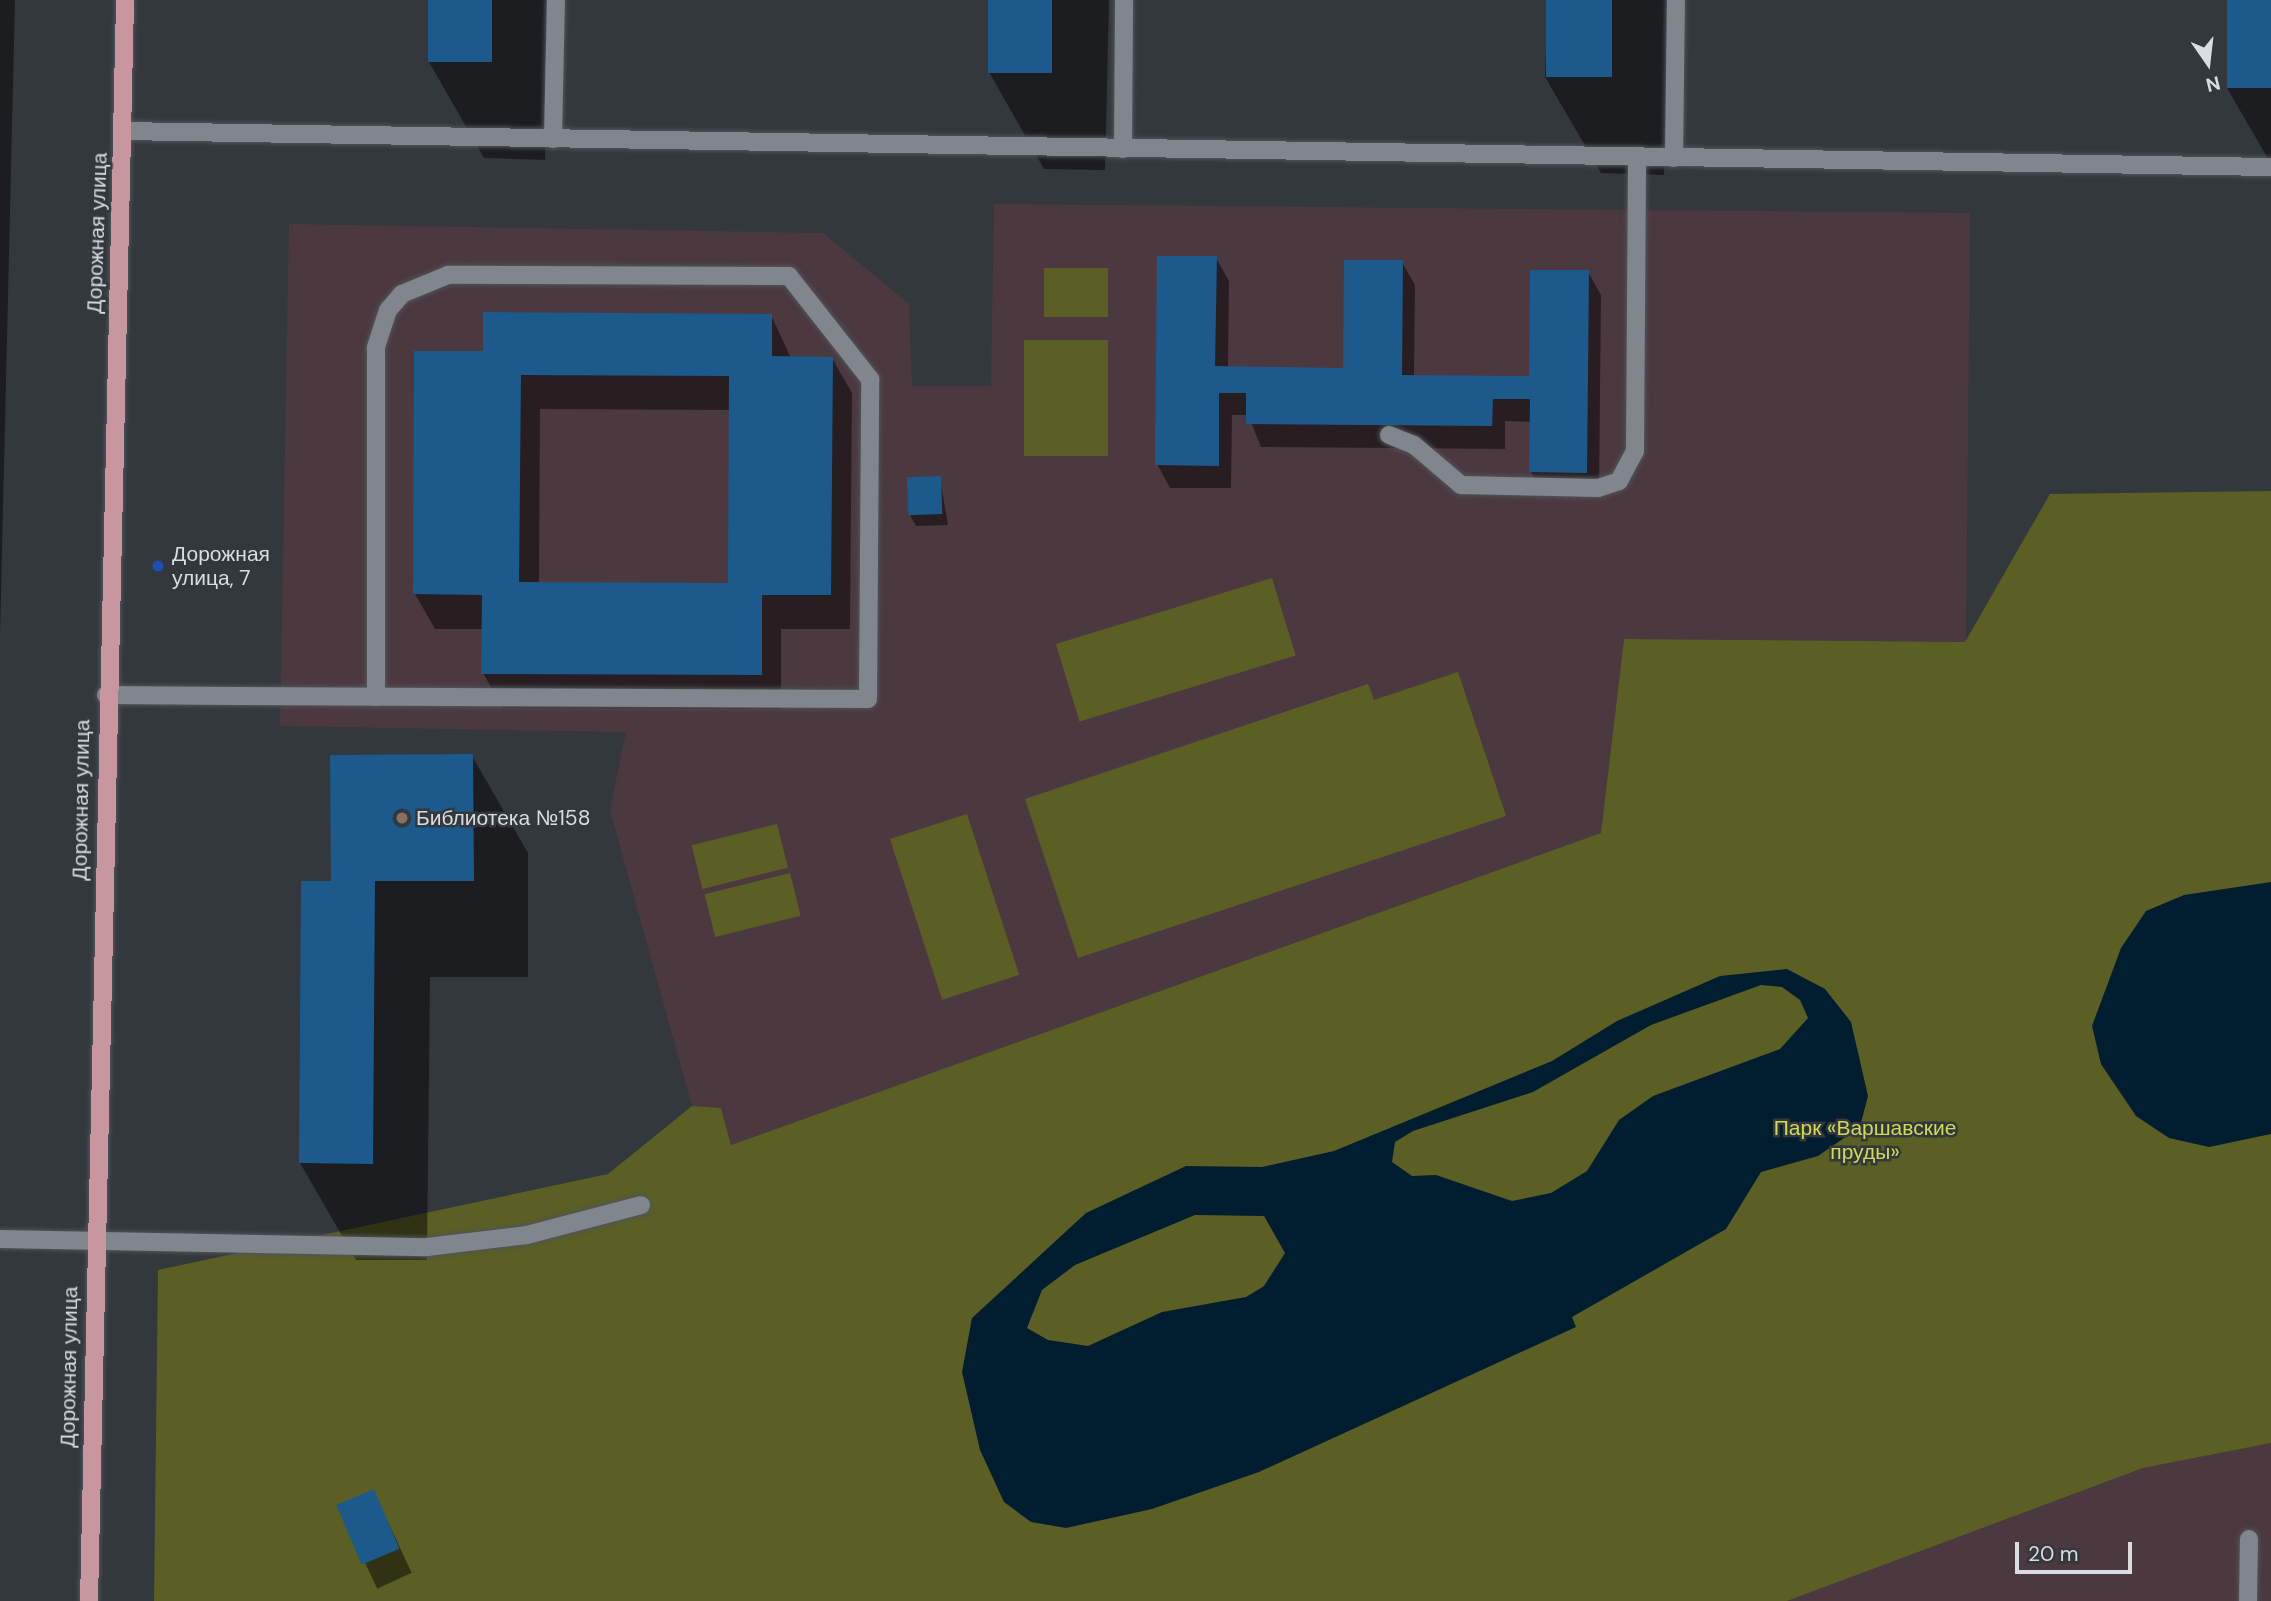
<!DOCTYPE html>
<meta charset="utf-8">
<style>
body{margin:0}
#map{position:relative;width:2271px;height:1601px;overflow:hidden;background:#33383d;font-family:"DM Sans",sans-serif}
div>[style]{position:absolute}
.education>*{inset:0;background:#4c3940}
.green>*{inset:0;background:#5b5f24;transform-origin:0 0}
.water>*{inset:0;background:#001e2f}
.shadow>*{inset:0;background:#0007;transform-origin:0 0}
.building>*{inset:0;background:#1b5a8b;transform-origin:0 0}
.roads{filter:drop-shadow(0 0 2px #4f5459) drop-shadow(0 0 2px #4f5459)}
.minor>*{height:18px;margin:-9px;padding:0 9px;transform-origin:9px;border-radius:9px;background:#80868c}
.major>*{height:18px;margin:-9px;padding:0 9px;transform-origin:9px;border-radius:9px;background:#c7969e}
.dots>*{width:19px;height:19px;translate:-50% -50%;box-sizing:border-box;border:4px solid #33383d;border-radius:50%}
span{translate:-50% -50%;white-space:nowrap;text-align:center;line-height:1.15;-webkit-text-stroke:5px #33383d;paint-order:stroke}
.street-label{font-size:21px;color:#d9dde0}
.poi-label{font-size:21px;color:#d9dde0}
.left{translate:0 -50%;text-align:left}
.park-label{font-size:21px;color:#d1da51}
.north{position:absolute;left:2173px;top:28px;width:70px;height:70px;-webkit-text-stroke:5px #33383d;paint-order:stroke;rotate:166deg;font-size:19px;font-weight:700;line-height:28px;text-align:center;color:#d9dde0}
.north::after{content:'';display:block;margin:auto;width:24px;height:32px;background:#d9dde0;clip-path:polygon(50% 0,100% 100%,50% 72%,0 100%)}
.scale{position:absolute;left:2015px;top:1542px;width:117px;height:32px;box-sizing:border-box;border:4px solid #d9dde0;border-top:0;padding-left:9px;font-size:21px;line-height:24px;white-space:nowrap;color:#d9dde0;-webkit-text-stroke:5px #33383d;paint-order:stroke}
</style>
<div id="map">
<div class="education">
<i style="clip-path:polygon(994px 204px,1970px 213px,1966px 642px,1624px 639px,1601px 833px,731px 1145px,721px 1108px,692px 1106px,610px 810px,626px 732px,280px 726px,289px 224px,823px 233px,909px 304px,912px 386px,991px 386px)"></i>
<i style="clip-path:polygon(2271px 1443px,2271px 1601px,1787px 1601px,2143px 1468px)"></i>
</div>
<div class="green">
<i style="left:1044px;top:268px;width:64px;height:49px"></i>
<i style="left:1024px;top:340px;width:84px;height:116px"></i>
<i style="clip-path:polygon(2271px 491px,2271px 1443px,2143px 1468px,1787px 1601px,154px 1601px,158px 1270px,608px 1174px,692px 1106px,721px 1108px,731px 1145px,1601px 833px,1624px 639px,1965px 642px,2050px 494px)"></i>
<i style="left:1272px;top:578px;width:81px;height:226px;rotate:73deg"></i>
<i style="clip-path:polygon(1458px 672px,1506px 816px,1078px 958px,1025px 799px,1368px 684px,1374px 700px)"></i>
<i style="left:967px;top:814px;width:169px;height:81px;rotate:72deg"></i>
<i style="left:777px;top:824px;width:45px;height:88px;rotate:76deg"></i>
<i style="left:790px;top:873px;width:44px;height:88px;rotate:76deg"></i>
</div>
<div class="water">
<i style="clip-path:polygon(2271px 882px,2271px 1134px,2209px 1147px,2169px 1138px,2136px 1116px,2101px 1064px,2092px 1026px,2121px 948px,2146px 911px,2184px 895px)"></i>
<i style="clip-path:polygon(evenodd,1787px 969px,1825px 989px,1851px 1022px,1868px 1096px,1860px 1127px,1818px 1156px,1761px 1172px,1726px 1229px,1572px 1317px,1576px 1327px,1259px 1472px,1152px 1509px,1066px 1528px,1031px 1522px,1004px 1502px,980px 1450px,962px 1372px,972px 1318px,1086px 1213px,1186px 1166px,1262px 1167px,1334px 1151px,1552px 1061px,1617px 1021px,1720px 976px,1787px 969px,1761px 985px,1782px 987px,1800px 1000px,1808px 1018px,1780px 1049px,1653px 1096px,1619px 1120px,1587px 1171px,1551px 1193px,1512px 1201px,1436px 1175px,1412px 1176px,1392px 1162px,1395px 1142px,1413px 1131px,1533px 1092px,1651px 1025px,1761px 985px,1787px 969px,1195px 1215px,1264px 1216px,1285px 1253px,1264px 1286px,1246px 1297px,1162px 1312px,1088px 1346px,1048px 1340px,1027px 1328px,1042px 1290px,1075px 1265px,1195px 1215px)"></i>
</div>
<div class="shadow">
<i style="clip-path:polygon(0 0,15px 0,0 635px)"></i>
<i style="clip-path:polygon(430px 0,549px 0,545px 160px,484px 158px,429px 62px)"></i>
<i style="clip-path:polygon(990px 0,1109px 0,1105px 170px,1044px 169px,989px 72px)"></i>
<i style="clip-path:polygon(1548px 0,1669px 0,1664px 175px,1601px 173px,1545px 77px)"></i>
<i style="clip-path:polygon(2229px 0,2271px 0,2271px 164px,2227px 88px)"></i>
<i style="clip-path:polygon(1216px 258px,1229px 281px,1228px 368px,1345px 369px,1402px 262px,1415px 285px,1414px 377px,1530px 378px,1588px 272px,1601px 295px,1599px 496px,1545px 495px,1531px 472px,1532px 422px,1505px 421px,1505px 449px,1261px 447px,1248px 415px,1232px 415px,1231px 488px,1170px 488px,1157px 464px)"></i>
<i style="clip-path:polygon(evenodd,771px 315px,791px 358px,832px 358px,852px 393px,850px 629px,781px 629px,781px 709px,503px 708px,483px 673px,483px 629px,435px 629px,415px 594px,484px 353px,771px 315px,540px 409px,731px 410px,730px 585px,539px 584px,540px 409px)"></i>
<i style="clip-path:polygon(940px 478px,948px 525px,916px 526px,910px 515px)"></i>
<i style="clip-path:polygon(472px 756px,528px 853px,528px 977px,430px 977px,427px 1260px,356px 1260px,300px 1163px,332px 883px)"></i>
<i style="left:374px;top:1492px;width:89px;height:38px;rotate:65deg"></i>
</div>
<div class="building">
<i style="left:428px;top:0;width:64px;height:62px"></i>
<i style="left:988px;top:0;width:64px;height:73px"></i>
<i style="left:1546px;top:0;width:66px;height:77px"></i>
<i style="left:2227px;top:0;width:44px;height:88px"></i>
<i style="clip-path:polygon(1157px 256px,1217px 256px,1215px 366px,1343px 368px,1344px 260px,1403px 260px,1402px 375px,1529px 376px,1530px 270px,1589px 270px,1587px 473px,1529px 472px,1530px 399px,1493px 399px,1492px 426px,1246px 424px,1246px 393px,1219px 393px,1219px 466px,1155px 465px)"></i>
<i style="clip-path:polygon(evenodd,483px 312px,772px 314px,772px 356px,833px 357px,831px 595px,762px 595px,762px 675px,481px 674px,482px 595px,413px 594px,414px 351px,483px 351px,483px 312px,521px 375px,729px 376px,728px 583px,519px 582px,521px 375px)"></i>
<i style="left:941px;top:476px;width:38px;height:34px;rotate:88deg"></i>
<i style="clip-path:polygon(473px 754px,474px 881px,375px 881px,373px 1164px,299px 1163px,301px 881px,331px 881px,330px 755px)"></i>
<i style="left:374px;top:1489px;width:65px;height:41px;rotate:67deg"></i>
</div>
<div class="roads">
<div class="minor">
<i style="left:122px;top:131px;width:2149px;rotate:0.96deg"></i>
<i style="left:553px;top:139px;width:139px;rotate:-88.8deg"></i>
<i style="left:1123px;top:149px;width:149px;rotate:-89.6deg"></i>
<i style="left:1674px;top:158px;width:158px;rotate:-89.3deg"></i>
<i style="left:1389px;top:435px;width:27px;rotate:22deg"></i>
<i style="left:1414px;top:445px;width:62px;rotate:40.4deg"></i>
<i style="left:1461px;top:485px;width:137px;rotate:1.3deg"></i>
<i style="left:1598px;top:488px;width:22px;rotate:-18deg"></i>
<i style="left:1619px;top:481px;width:34px;rotate:-62deg"></i>
<i style="left:1635px;top:451px;width:294px;rotate:-89.6deg"></i>
<i style="left:106px;top:695px;width:130px;rotate:0.4deg"></i>
<i style="left:236px;top:696px;width:632px;rotate:0.27deg"></i>
<i style="left:868px;top:699px;width:320px;rotate:-89.6deg"></i>
<i style="left:870px;top:379px;width:131px;rotate:-128.2deg"></i>
<i style="left:789px;top:276px;width:341px;rotate:-179.8deg"></i>
<i style="left:448px;top:275px;width:50px;rotate:157.6deg"></i>
<i style="left:402px;top:294px;width:21px;rotate:131deg"></i>
<i style="left:388px;top:310px;width:40px;rotate:108deg"></i>
<i style="left:376px;top:348px;width:349px;rotate:90deg"></i>
<i style="left:0;top:1239px;width:427px;rotate:1.1deg"></i>
<i style="left:427px;top:1247px;width:101px;rotate:-6.8deg"></i>
<i style="left:527px;top:1235px;width:118px;rotate:-14.7deg"></i>
<i style="left:2248px;top:1601px;width:62px;rotate:-89.1deg"></i>
</div>
<div class="major">
<i style="left:89px;top:1601px;width:1601px;rotate:-88.71deg"></i>
</div>
</div>
<div class="dots">
<i style="left:158px;top:566px;background:#1a4fb4"></i>
<i style="left:402px;top:818px;background:#8d6e63"></i>
</div>
<div class="street-label">
<span style="left:97px;top:233px;rotate:-88deg">Дорожная улица</span>
<span style="left:81px;top:800px;rotate:-89deg">Дорожная улица</span>
<span style="left:69px;top:1367px;rotate:-89deg">Дорожная улица</span>
</div>
<div class="poi-label">
<span class="left" style="left:172px;top:566px">Дорожная<br>улица, 7</span>
<span class="left" style="left:416px;top:818px">Библиотека №158</span>
</div>
<div class="park-label">
<span style="left:1865px;top:1140px">Парк «Варшавские<br>пруды»</span>
</div>
<div class="north">N</div>
<div class="scale">20 m</div>
</div>
